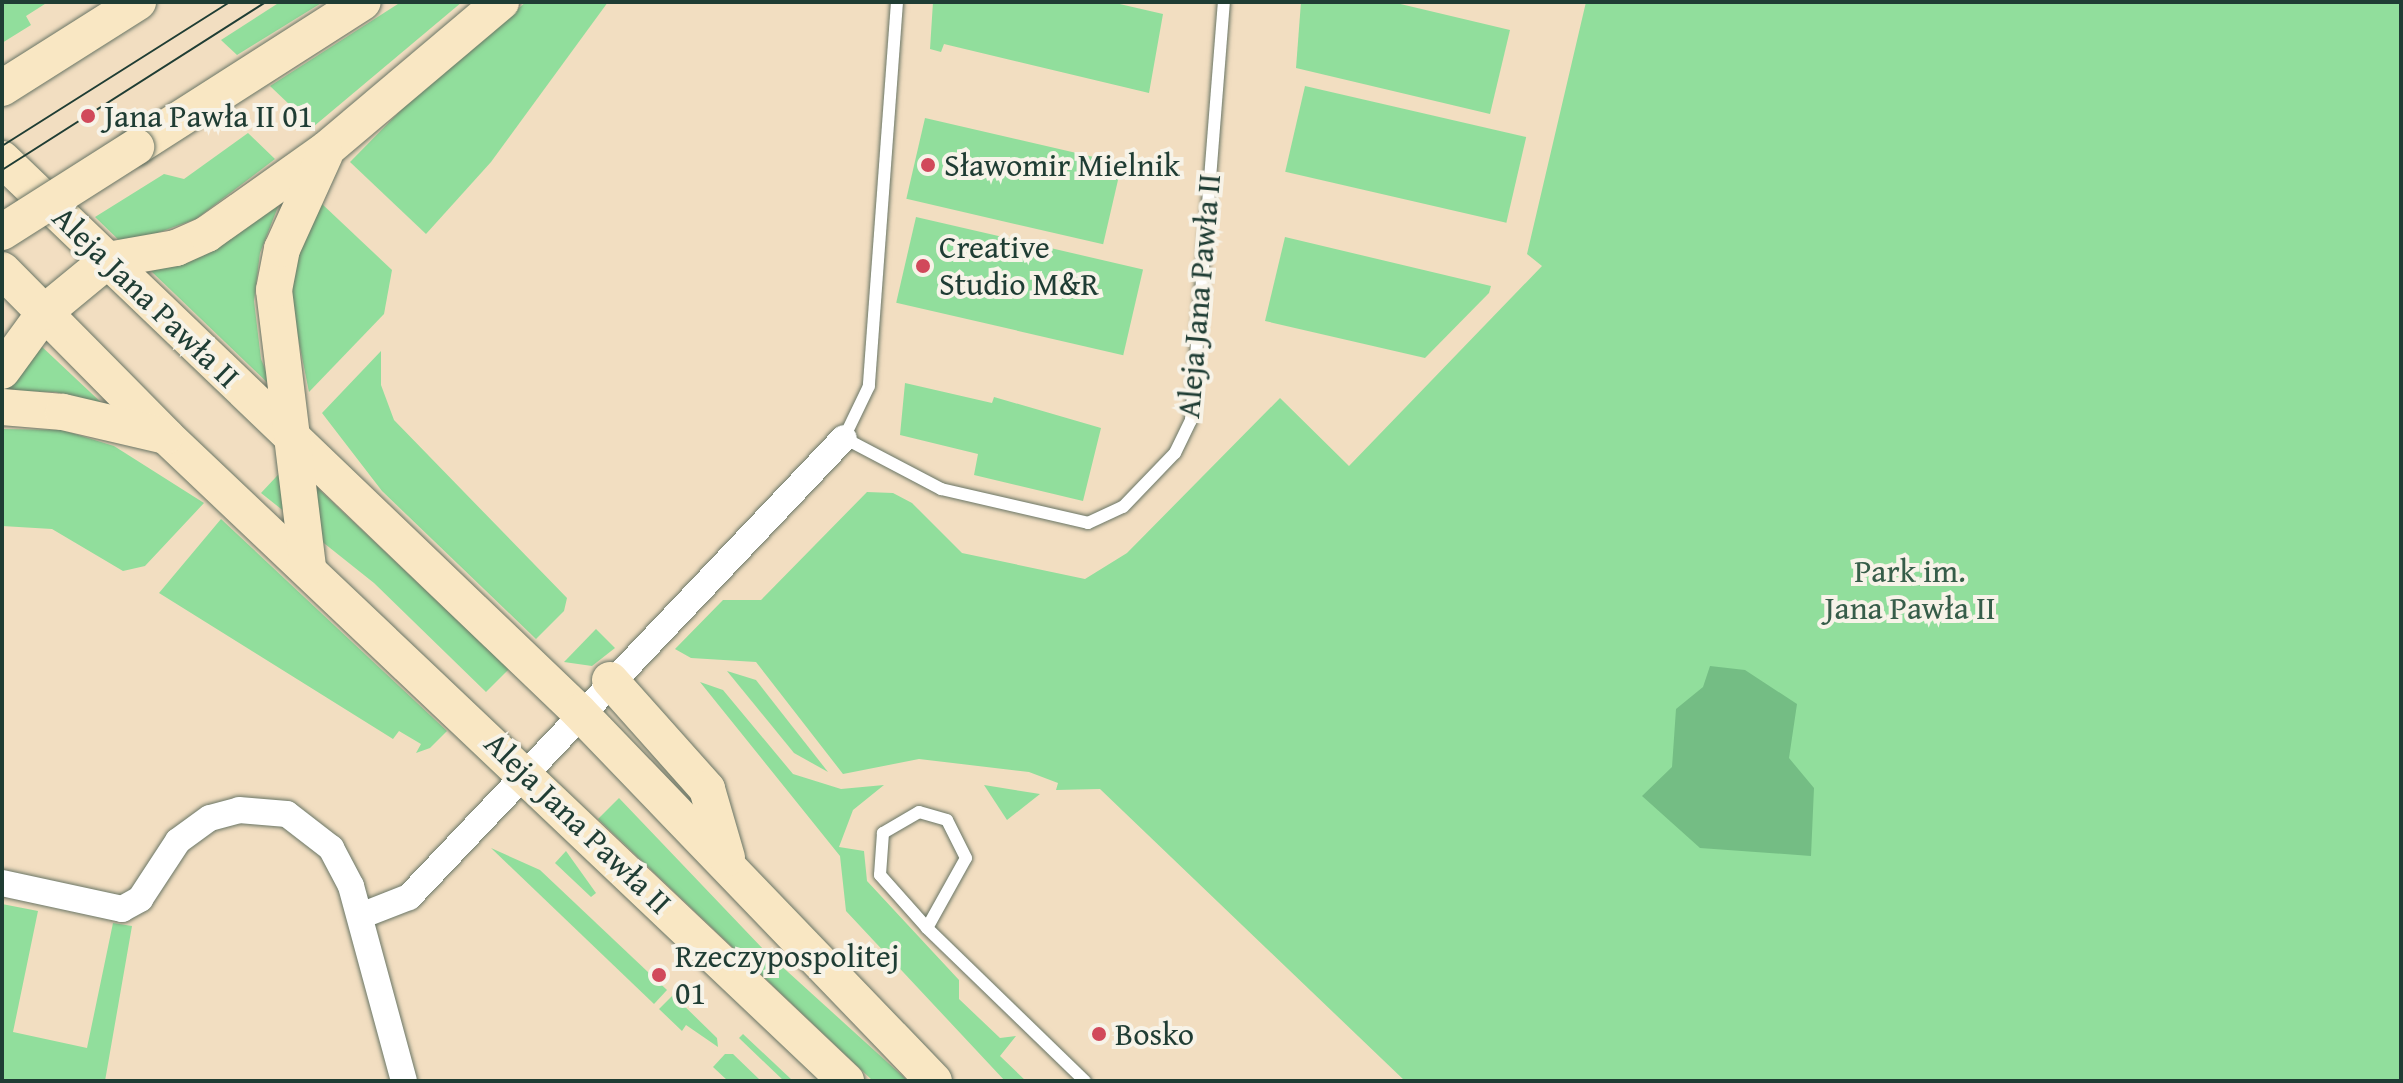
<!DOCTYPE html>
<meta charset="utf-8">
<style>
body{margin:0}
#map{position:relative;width:2403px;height:1083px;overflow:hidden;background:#f2dec1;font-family:"Gentium Book Plus",serif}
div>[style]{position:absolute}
.green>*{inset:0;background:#91de9c;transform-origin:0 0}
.forest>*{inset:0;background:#74bd84}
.roads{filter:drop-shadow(0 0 2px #697565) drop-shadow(0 0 2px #697565)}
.service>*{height:12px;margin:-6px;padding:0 6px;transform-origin:6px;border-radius:6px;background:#fff}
.minor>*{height:26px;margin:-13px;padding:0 13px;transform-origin:13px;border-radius:13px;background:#fff}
.secondary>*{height:36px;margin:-18px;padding:0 18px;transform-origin:18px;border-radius:18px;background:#f9e7c3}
.tram>*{height:2px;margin:-1px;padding:0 1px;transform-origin:1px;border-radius:1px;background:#1f3d34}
.bridges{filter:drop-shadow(0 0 2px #697565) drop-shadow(0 0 2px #697565)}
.secondary-bridge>*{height:36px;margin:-18px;padding:0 18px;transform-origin:18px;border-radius:18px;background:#f9e7c3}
.dots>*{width:22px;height:22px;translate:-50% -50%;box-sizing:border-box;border:4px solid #f7f3e8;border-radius:50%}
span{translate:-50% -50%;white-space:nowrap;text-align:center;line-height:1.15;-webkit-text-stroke:8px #f7f3e8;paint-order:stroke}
.poi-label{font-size:32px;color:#1f3d34}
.left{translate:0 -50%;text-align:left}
.street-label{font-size:32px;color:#1f3d34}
.park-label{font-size:32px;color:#365d49}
.frame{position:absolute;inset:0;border:4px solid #1f3d34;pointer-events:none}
</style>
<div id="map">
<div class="green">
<i style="clip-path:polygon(2px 2px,48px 2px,26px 16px,31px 25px,2px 43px)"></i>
<i style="clip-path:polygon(280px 2px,323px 2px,237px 55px,221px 40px)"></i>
<i style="clip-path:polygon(401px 2px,462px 2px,313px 127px,270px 86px)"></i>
<i style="clip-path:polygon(526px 2px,608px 2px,491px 162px,426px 234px,350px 162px,413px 98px)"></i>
<i style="clip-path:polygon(933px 2px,1111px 2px,1163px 14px,1149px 93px,944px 44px,941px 52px,930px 49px)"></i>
<i style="clip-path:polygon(1301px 2px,1392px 2px,1510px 30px,1490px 114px,1296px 68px)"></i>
<i style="clip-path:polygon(1586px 2px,2401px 2px,2401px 1081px,1405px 1081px,1100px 789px,1056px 790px,1058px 783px,1029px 772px,919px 759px,843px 774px,756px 662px,691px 658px,675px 649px,723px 600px,761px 600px,867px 492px,893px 493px,912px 503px,962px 553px,1085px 579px,1127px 553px,1280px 398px,1349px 466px,1542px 266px,1527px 254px)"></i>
<i style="left:1305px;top:86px;width:227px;height:88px;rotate:13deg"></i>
<i style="left:925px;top:118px;width:202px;height:83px;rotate:13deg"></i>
<i style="clip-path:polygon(248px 133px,275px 159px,196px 219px,124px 245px,95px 217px,164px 174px,184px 179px)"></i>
<i style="clip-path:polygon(321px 203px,392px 270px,384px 314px,309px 392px,291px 302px,296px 260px)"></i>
<i style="clip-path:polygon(279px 204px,260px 253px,254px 301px,261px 359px,273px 388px,151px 271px,203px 256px)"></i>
<i style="left:916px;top:217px;width:233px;height:88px;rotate:13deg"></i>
<i style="clip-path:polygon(1285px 237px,1491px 286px,1489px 293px,1425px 358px,1265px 321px)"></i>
<i style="clip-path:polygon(39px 344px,107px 408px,56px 392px,6px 391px)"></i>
<i style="clip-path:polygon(381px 351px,381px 385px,394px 420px,567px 598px,564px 611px,536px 639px,382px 491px,322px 413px)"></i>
<i style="clip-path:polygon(905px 383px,992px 403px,994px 397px,1101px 428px,1083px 501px,974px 475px,978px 454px,900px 435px)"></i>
<i style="clip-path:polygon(2px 429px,62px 430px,114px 446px,204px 503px,145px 566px,123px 571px,52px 529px,2px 526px)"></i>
<i style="clip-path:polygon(290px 462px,509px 669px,486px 692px,374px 583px,261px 493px)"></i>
<i style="clip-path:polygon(221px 519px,447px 731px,430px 748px,416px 753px,421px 744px,399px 731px,393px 739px,159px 593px)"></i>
<i style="clip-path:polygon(596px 629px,615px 648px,592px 666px,564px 662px)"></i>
<i style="clip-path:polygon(727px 671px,756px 680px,828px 772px,794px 753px)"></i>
<i style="clip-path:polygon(700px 682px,723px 690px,793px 774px,841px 789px,884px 785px,853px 810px,839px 847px,864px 851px,867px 881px,959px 980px,959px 999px,1000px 1038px,1016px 1036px,1000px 1056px,1026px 1081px,1005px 1081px,846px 911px,840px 856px)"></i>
<i style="clip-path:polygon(984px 785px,1040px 794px,1007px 820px)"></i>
<i style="clip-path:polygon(619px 798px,766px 952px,908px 1081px,873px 1081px,598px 819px)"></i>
<i style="clip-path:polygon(491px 848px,540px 870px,667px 990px,654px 1004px)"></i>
<i style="clip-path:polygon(566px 851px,596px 893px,591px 897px,555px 863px)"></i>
<i style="clip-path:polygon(2px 904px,38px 911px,13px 1032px,87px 1048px,113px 923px,132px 926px,105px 1081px,2px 1081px)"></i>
<i style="clip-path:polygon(673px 995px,717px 1038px,718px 1047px,686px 1025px,682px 1031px,659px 1009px)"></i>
<i style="clip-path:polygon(743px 1034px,793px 1081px,784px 1081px,739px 1038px)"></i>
<i style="clip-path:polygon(725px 1054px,733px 1054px,761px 1081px,728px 1081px,713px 1067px)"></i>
</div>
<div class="forest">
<i style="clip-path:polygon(1710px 666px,1745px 670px,1797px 704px,1789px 758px,1814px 788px,1811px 856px,1700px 848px,1642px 796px,1672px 767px,1676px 709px,1703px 687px)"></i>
</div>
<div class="roads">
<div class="service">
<i style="left:897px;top:2px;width:385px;rotate:94.2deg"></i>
<i style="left:869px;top:386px;width:58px;rotate:115.7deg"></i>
<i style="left:844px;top:438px;width:110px;rotate:27.7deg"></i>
<i style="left:941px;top:489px;width:151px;rotate:13deg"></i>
<i style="left:1088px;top:523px;width:38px;rotate:-25deg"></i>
<i style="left:1123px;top:507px;width:75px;rotate:-46.1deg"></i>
<i style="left:1175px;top:453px;width:37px;rotate:-64deg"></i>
<i style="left:1191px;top:420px;width:419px;rotate:-85.5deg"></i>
<i style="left:927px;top:928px;width:80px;rotate:-60.9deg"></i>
<i style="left:966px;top:858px;width:42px;rotate:-116.6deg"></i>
<i style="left:947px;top:820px;width:29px;rotate:-164deg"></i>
<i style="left:919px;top:812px;width:42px;rotate:149.7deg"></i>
<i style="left:883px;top:833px;width:42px;rotate:94.1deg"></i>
<i style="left:880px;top:875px;width:71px;rotate:48.4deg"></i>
<i style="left:927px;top:928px;width:220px;rotate:44.1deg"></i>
</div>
<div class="minor">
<i style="left:2px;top:883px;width:123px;rotate:12.2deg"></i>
<i style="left:122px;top:909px;width:21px;rotate:-29deg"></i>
<i style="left:140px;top:899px;width:69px;rotate:-56.8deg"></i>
<i style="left:178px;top:841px;width:39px;rotate:-36deg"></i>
<i style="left:210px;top:818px;width:30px;rotate:-15deg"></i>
<i style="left:239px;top:810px;width:48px;rotate:4.8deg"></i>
<i style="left:287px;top:814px;width:56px;rotate:37.7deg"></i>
<i style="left:331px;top:848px;width:43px;rotate:62.2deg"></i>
<i style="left:351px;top:886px;width:202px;rotate:74.8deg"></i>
<i style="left:363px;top:915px;width:49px;rotate:-21.4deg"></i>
<i style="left:409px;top:897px;width:632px;rotate:-46.54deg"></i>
</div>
<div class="secondary">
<i style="left:2px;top:88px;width:161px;rotate:-32.3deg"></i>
<i style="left:136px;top:147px;width:269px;rotate:-32.6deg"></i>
<i style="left:2px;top:159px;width:799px;rotate:43.78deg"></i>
<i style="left:579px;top:712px;width:512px;rotate:46.11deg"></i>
<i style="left:2px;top:270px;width:235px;rotate:45.3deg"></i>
<i style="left:167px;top:437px;width:936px;rotate:43.48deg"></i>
<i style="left:2px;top:371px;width:73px;rotate:-53.9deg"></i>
<i style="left:45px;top:312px;width:82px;rotate:-39.5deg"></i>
<i style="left:108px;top:260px;width:69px;rotate:-10deg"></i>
<i style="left:176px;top:248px;width:34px;rotate:-24deg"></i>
<i style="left:207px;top:234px;width:147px;rotate:-35.3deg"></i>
<i style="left:327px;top:149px;width:228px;rotate:-40.2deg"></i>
<i style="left:2px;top:407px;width:61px;rotate:4.7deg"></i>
<i style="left:63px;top:412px;width:105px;rotate:13.2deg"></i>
<i style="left:308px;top:567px;width:279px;rotate:-97deg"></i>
<i style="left:274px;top:290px;width:42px;rotate:-79deg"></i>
<i style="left:282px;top:249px;width:104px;rotate:-65.6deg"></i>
<i style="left:610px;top:680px;width:146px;rotate:48.3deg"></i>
<i style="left:707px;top:789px;width:72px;rotate:73.8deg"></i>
</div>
</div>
<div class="tram">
<i style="left:2px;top:146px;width:270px;rotate:-32.3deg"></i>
<i style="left:2px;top:170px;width:313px;rotate:-32.5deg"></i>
</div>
<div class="bridges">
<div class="secondary-bridge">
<i style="left:2px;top:232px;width:159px;rotate:-32.4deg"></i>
</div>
</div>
<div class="dots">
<i style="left:88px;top:116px;background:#d1495b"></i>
<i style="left:928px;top:165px;background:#d1495b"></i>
<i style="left:923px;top:266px;background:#d1495b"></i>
<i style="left:659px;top:975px;background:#d1495b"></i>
<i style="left:1099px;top:1034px;background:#d1495b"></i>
</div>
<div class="poi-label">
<span class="left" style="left:104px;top:116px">Jana Pawła II 01</span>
<span class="left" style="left:944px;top:165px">Sławomir Mielnik</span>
<span class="left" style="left:939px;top:266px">Creative<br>Studio M&amp;R</span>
<span class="left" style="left:675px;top:975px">Rzeczypospolitej<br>01</span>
<span class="left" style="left:1115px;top:1034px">Bosko</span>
</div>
<div class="street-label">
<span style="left:1199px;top:296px;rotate:-85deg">Aleja Jana Pawła II</span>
<span style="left:146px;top:297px;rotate:44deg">Aleja Jana Pawła II</span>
<span style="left:578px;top:823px;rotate:44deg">Aleja Jana Pawła II</span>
</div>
<div class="park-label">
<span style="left:1910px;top:590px">Park im.<br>Jana Pawła II</span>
</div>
<div class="frame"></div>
</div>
